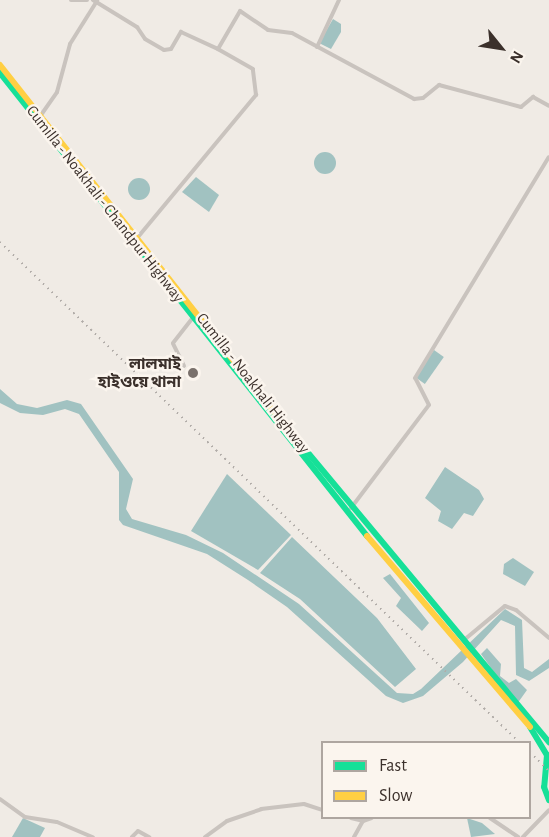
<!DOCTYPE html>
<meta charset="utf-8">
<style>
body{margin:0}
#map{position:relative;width:549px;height:837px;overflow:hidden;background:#f0ebe5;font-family:"Alegreya Sans","Noto Sans Bengali",sans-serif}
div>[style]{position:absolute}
.water>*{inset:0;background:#a1c2c1;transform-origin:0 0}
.round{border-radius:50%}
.street>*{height:4px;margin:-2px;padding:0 2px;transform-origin:2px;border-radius:2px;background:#c9c3be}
.fast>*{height:6px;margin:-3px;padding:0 3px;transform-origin:3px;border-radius:3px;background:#16e098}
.slow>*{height:6px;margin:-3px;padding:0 3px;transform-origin:3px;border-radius:3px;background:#ffcf43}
.rail>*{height:1.5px;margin-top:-0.75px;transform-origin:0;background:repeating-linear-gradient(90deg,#b1aca8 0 1.5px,transparent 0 6px)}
.dots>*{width:16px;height:16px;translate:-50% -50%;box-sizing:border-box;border:3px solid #fbf5ee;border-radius:50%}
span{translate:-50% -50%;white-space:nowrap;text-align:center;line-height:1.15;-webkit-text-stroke:5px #fbf5ee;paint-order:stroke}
.street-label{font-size:16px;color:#3b302b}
.poi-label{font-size:16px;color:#3b302b;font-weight:700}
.right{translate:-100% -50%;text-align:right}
.legend{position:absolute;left:321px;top:741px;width:210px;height:78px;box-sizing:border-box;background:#fbf5ee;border:2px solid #aea6a0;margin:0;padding:8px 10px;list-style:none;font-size:18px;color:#3b302b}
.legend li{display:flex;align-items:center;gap:12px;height:30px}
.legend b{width:30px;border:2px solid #aea6a0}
.north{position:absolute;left:471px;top:18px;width:60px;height:60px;-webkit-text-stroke:4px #fbf5ee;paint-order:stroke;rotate:120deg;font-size:16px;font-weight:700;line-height:24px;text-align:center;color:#3b302b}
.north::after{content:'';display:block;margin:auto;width:21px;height:27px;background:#3b302b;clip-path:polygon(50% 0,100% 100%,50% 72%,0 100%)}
</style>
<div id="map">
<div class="water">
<i style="clip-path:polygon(333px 19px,341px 24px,341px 32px,331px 49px,319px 43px)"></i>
<i class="round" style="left:314px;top:152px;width:22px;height:22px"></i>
<i style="clip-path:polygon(196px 177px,219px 195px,209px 212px,182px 192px)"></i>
<i class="round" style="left:128px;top:178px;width:22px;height:22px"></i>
<i style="left:434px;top:350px;width:12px;height:33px;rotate:35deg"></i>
<i style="clip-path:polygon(0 389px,17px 404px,37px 408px,67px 400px,81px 404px,133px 479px,126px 509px,132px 519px,186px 535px,223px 553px,299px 604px,397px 693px,413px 694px,421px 689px,505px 609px,522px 620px,524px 668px,532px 672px,549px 659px,549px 668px,529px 681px,516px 675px,515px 626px,501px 620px,463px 662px,423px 696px,403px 703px,386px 696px,287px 607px,248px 580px,207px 554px,123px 525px,119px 520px,119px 472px,79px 414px,65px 409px,43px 415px,20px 413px,0 403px)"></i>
<i style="clip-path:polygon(445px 467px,479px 490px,484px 499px,473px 516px,464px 513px,452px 529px,438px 521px,441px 511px,425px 498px)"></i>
<i style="clip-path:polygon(227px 474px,291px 535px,258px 570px,191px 531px)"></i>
<i style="clip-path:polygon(292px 537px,377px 618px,416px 669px,395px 687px,300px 599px,260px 573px)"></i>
<i style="clip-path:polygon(513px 558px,534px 572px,525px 586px,503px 574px,504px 564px)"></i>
<i style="clip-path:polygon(390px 574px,429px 623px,422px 631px,396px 606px,401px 598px,383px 578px)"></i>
<i style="clip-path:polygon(487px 648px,501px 664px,500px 676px,509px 683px,516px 679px,527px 690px,517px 704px,481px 654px)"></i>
<i style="clip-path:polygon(23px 818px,45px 828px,40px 837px,12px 837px)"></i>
<i style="clip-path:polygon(467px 818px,482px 823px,495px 834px,471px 837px)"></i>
</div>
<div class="street">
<i style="left:71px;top:0;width:16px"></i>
<i style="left:93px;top:0;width:52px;rotate:31.5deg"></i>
<i style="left:137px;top:27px;width:14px;rotate:56deg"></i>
<i style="left:145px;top:39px;width:22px;rotate:30deg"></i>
<i style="left:164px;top:50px;width:7px;rotate:-8deg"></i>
<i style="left:171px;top:49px;width:20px;rotate:-60deg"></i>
<i style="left:181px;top:32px;width:41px;rotate:24.7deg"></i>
<i style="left:218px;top:49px;width:44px;rotate:-59.9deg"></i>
<i style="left:240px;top:11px;width:34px;rotate:34deg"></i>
<i style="left:268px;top:30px;width:24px;rotate:7deg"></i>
<i style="left:292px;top:33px;width:139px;rotate:28.4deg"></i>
<i style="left:414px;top:99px;width:9px;rotate:-6deg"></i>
<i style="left:423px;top:98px;width:21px;rotate:-39deg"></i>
<i style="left:439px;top:85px;width:85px;rotate:15deg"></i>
<i style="left:521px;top:107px;width:16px;rotate:-40deg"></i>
<i style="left:533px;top:97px;width:18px;rotate:29deg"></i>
<i style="left:317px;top:47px;width:52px;rotate:-64.9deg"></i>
<i style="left:41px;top:115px;width:28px;rotate:-55deg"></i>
<i style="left:57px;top:92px;width:50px;rotate:-74.8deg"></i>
<i style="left:70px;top:44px;width:51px;rotate:-57.9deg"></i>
<i style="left:138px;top:237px;width:185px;rotate:-50.3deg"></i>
<i style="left:256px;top:95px;width:26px;rotate:-97deg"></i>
<i style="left:253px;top:69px;width:40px;rotate:-150.3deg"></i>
<i style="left:184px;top:366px;width:25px;rotate:-116deg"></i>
<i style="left:173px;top:343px;width:34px;rotate:-52deg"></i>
<i style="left:351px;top:508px;width:129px;rotate:-52.9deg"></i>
<i style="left:429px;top:405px;width:30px;rotate:-117deg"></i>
<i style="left:415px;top:378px;width:258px;rotate:-58.8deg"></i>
<i style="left:464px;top:640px;width:53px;rotate:-39.7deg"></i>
<i style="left:505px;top:606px;width:12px;rotate:20deg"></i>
<i style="left:516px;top:610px;width:43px;rotate:40.3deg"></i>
<i style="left:0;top:799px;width:31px;rotate:36deg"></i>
<i style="left:25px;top:817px;width:32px;rotate:9deg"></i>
<i style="left:57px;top:822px;width:39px;rotate:23deg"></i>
<i style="left:351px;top:818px;width:12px;rotate:14deg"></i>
<i style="left:363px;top:821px;width:9px;rotate:-18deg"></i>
<i style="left:490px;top:818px;width:34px;rotate:34deg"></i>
<i style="left:132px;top:837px;width:8px;rotate:-45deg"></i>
<i style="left:138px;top:831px;width:13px;rotate:29deg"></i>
<i style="left:205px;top:837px;width:27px;rotate:-36deg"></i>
<i style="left:227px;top:821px;width:36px;rotate:-19deg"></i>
<i style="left:261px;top:809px;width:43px;rotate:-6.6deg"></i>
<i style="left:304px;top:804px;width:19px;rotate:18deg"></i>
<i style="left:354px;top:837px;width:18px;rotate:-61deg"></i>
<i style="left:523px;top:837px;width:37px;rotate:-46deg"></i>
</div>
<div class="fast">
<i style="left:0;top:73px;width:591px;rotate:51.6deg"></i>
<i style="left:274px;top:412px;width:430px;rotate:50.2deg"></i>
<i style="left:530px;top:727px;width:33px;rotate:59deg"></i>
<i style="left:547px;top:755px;width:32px;rotate:95deg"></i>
<i style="left:544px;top:787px;width:14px;rotate:69deg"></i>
</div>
<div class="slow">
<i style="left:0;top:65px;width:442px;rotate:51.7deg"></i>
<i style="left:367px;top:536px;width:251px;rotate:49.5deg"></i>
</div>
<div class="rail">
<i style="left:0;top:242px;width:721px;rotate:43.93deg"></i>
<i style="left:530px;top:752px;width:27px;rotate:45deg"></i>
</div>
<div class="dots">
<i style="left:193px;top:373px;background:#7a716c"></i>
</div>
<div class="street-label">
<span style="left:105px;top:204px;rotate:52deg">Cumilla - Noakhali - Chandpur Highway</span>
<span style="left:253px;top:383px;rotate:52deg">Cumilla - Noakhali Highway</span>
</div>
<div class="poi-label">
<span class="right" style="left:181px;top:373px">লালমাই<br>হাইওয়ে থানা</span>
</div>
<ul class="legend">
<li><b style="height:8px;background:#16e098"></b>Fast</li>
<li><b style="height:8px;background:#ffcf43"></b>Slow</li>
</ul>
<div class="north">N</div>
</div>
